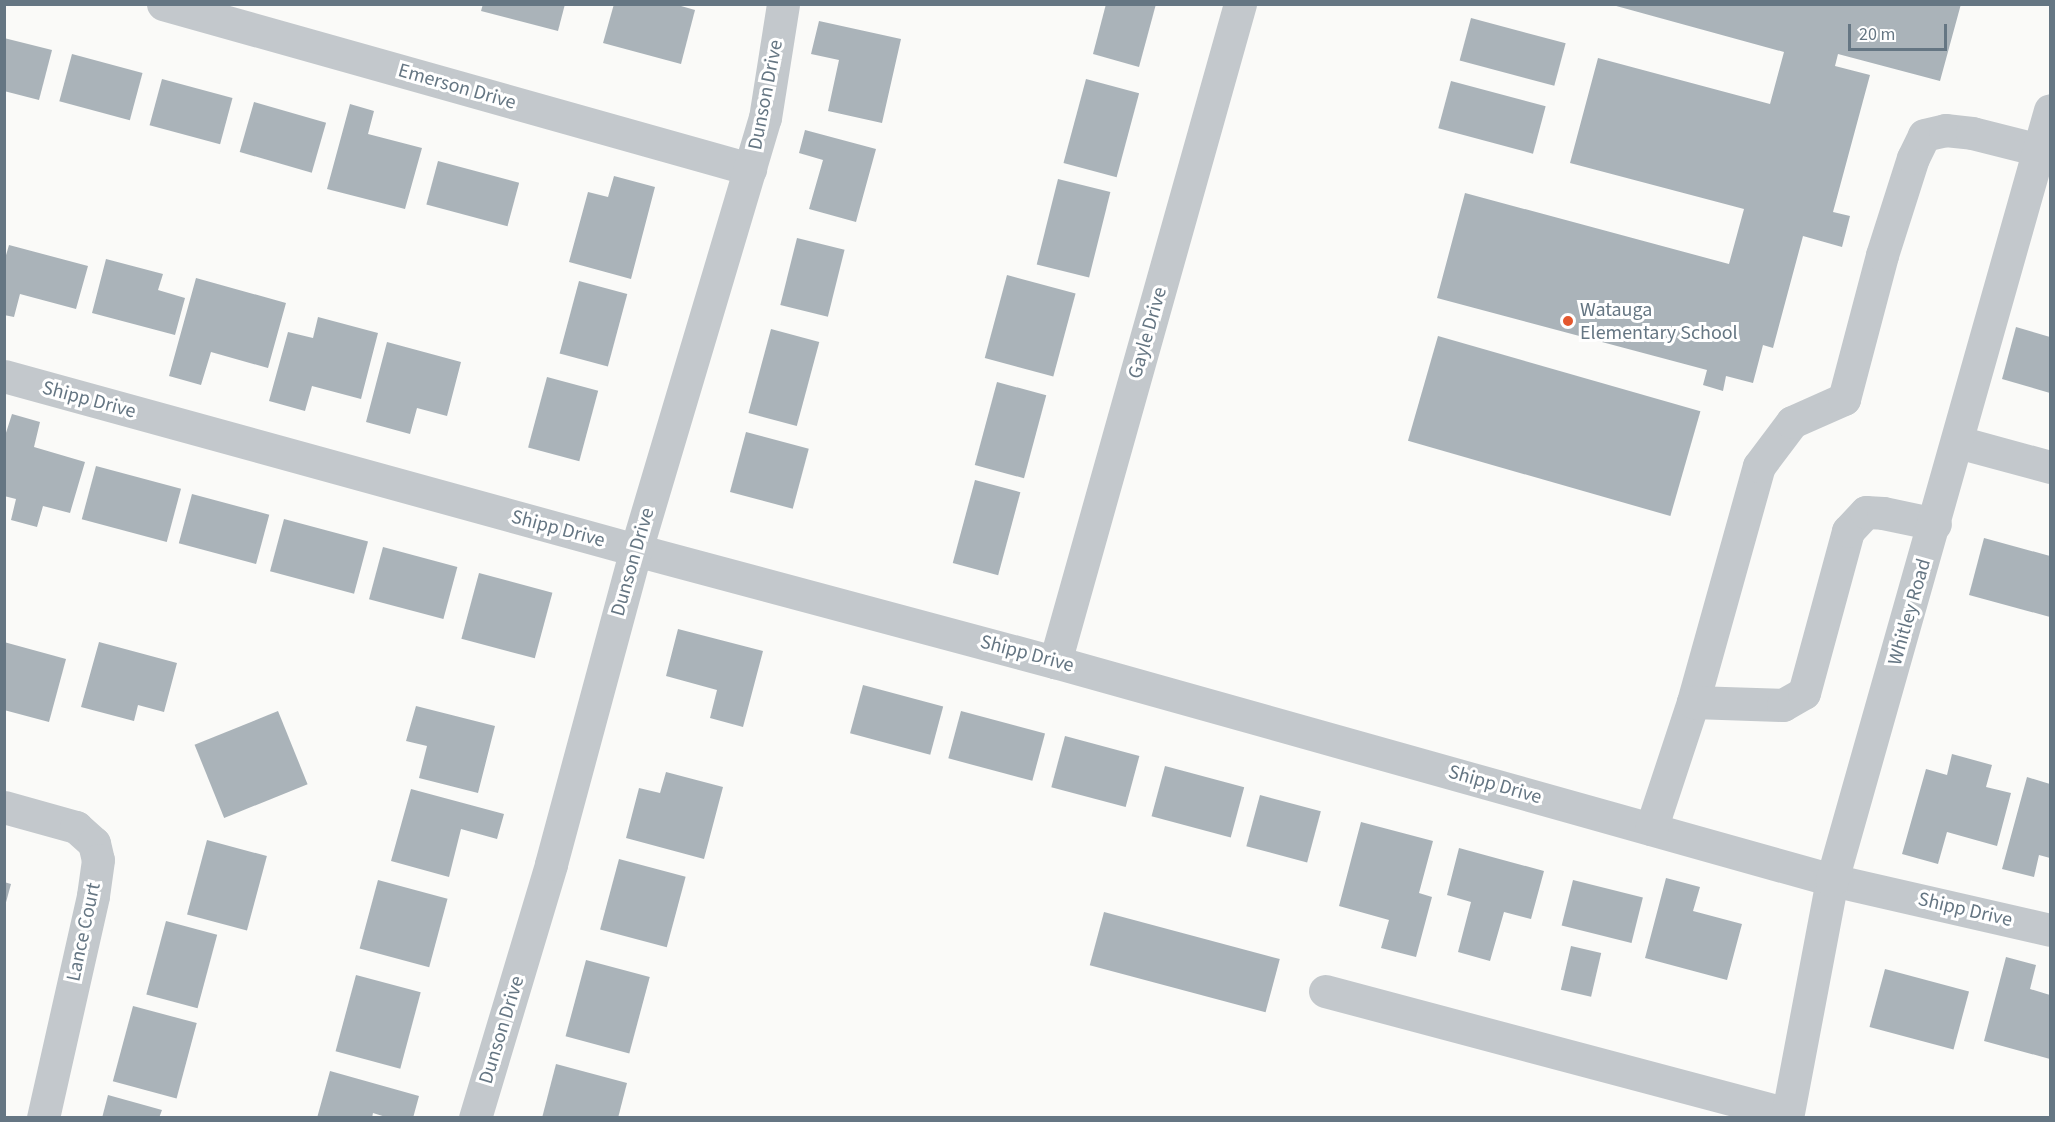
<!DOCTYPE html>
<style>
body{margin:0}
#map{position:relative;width:2055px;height:1122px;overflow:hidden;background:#fafaf8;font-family:"Source Sans 3",sans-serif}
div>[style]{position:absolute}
.building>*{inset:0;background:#aab3b9;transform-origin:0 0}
.minor>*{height:33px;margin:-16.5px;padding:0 16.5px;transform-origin:16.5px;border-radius:16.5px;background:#c3c8cc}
.dots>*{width:16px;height:16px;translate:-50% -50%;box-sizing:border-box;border:3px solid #fff;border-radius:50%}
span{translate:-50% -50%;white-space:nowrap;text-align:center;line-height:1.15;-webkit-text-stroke:6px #fff;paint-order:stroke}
.street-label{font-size:20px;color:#657683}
.poi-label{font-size:20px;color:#657683}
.left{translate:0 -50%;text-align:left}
.frame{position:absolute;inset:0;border:6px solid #657683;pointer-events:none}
.scale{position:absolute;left:1848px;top:24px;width:99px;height:27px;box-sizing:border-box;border:3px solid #657683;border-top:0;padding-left:8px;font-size:18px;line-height:21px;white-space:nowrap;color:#657683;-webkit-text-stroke:4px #fff;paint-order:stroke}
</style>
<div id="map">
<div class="building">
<i style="clip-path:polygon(483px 4px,565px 4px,558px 31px,481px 11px)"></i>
<i style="clip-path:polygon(614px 4px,674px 4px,695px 10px,681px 64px,603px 43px)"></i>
<i style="clip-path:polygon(1106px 4px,1156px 4px,1139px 67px,1093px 54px)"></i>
<i style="clip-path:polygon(1609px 4px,1961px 4px,1940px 81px,1838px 54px,1835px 66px,1870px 75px,1833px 212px,1850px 216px,1842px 247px,1803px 236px,1773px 348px,1763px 345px,1753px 383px,1726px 376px,1723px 391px,1703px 385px,1707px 370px,1437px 298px,1465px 193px,1729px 264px,1744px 209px,1570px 163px,1598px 58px,1770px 104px,1784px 52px)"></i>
<i style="left:1471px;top:18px;width:98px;height:44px;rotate:15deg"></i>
<i style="clip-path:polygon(819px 21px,901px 39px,882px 123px,828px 111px,839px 60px,811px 54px)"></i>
<i style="clip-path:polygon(4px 38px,52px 50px,39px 100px,4px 91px)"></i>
<i style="left:72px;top:54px;width:73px;height:49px;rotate:15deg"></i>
<i style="left:162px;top:79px;width:73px;height:48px;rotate:15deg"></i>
<i style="left:1086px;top:79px;width:55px;height:87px;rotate:15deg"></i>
<i style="left:1451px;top:81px;width:98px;height:49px;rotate:15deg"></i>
<i style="left:254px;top:102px;width:75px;height:52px;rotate:16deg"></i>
<i style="clip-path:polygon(350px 104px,374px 111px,368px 134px,422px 148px,405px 209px,327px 189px)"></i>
<i style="clip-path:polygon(805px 130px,876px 149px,856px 222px,809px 209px,823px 160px,799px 153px)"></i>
<i style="left:438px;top:161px;width:84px;height:45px;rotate:15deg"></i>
<i style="clip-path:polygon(614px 176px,655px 187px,631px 279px,569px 262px,588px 192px,608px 197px)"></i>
<i style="left:1058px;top:179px;width:54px;height:88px;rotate:14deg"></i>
<i style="left:797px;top:238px;width:49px;height:69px;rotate:14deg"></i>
<i style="clip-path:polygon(9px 245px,88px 266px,76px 309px,20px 294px,14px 317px,4px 315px,4px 262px)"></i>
<i style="clip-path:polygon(106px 259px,163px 274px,158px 290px,185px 298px,175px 335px,92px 313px)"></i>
<i style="left:1007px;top:275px;width:71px;height:86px;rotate:15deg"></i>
<i style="clip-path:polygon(196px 278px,286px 303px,268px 368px,211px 352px,201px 385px,169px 376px)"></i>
<i style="left:579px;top:281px;width:50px;height:75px;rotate:15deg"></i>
<i style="clip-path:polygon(318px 317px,378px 333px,361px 399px,312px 386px,305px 411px,269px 401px,288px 332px,313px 338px)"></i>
<i style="clip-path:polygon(2016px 327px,2050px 337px,2050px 393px,2002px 379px)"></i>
<i style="left:771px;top:329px;width:50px;height:87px;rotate:15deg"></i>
<i style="left:1438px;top:336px;width:273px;height:109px;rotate:16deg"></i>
<i style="clip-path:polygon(387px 342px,461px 362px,447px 416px,417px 408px,410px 434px,366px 422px)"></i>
<i style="left:547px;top:377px;width:53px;height:73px;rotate:15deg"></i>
<i style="left:997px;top:382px;width:51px;height:86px;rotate:15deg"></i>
<i style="clip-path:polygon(12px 414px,40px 422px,34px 447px,85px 462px,70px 513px,43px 506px,37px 527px,11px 520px,16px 499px,4px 496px,4px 439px)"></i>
<i style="left:746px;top:432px;width:65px;height:62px;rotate:15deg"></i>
<i style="left:96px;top:466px;width:88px;height:55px;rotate:15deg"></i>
<i style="left:975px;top:480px;width:47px;height:86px;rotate:15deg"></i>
<i style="left:192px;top:494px;width:80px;height:51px;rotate:15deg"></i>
<i style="left:284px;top:519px;width:87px;height:54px;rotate:15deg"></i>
<i style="clip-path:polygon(1984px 538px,2050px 556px,2050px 617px,1969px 595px)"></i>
<i style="left:383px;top:547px;width:77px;height:54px;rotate:15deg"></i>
<i style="left:479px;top:573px;width:76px;height:68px;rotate:15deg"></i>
<i style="clip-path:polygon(678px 629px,763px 651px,743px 727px,710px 718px,717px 690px,666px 676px)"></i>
<i style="clip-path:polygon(4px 642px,66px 659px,49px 722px,4px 710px)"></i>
<i style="clip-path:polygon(99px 642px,177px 663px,164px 712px,138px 705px,134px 721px,81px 707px)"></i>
<i style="left:863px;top:685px;width:83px;height:50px;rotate:15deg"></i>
<i style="clip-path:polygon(416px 706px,495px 726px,478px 793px,419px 778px,427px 746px,406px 741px)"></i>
<i style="left:278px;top:711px;width:79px;height:90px;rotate:68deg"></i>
<i style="left:961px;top:711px;width:87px;height:49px;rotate:15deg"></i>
<i style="left:1065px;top:736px;width:77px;height:53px;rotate:15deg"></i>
<i style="clip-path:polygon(1952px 754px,1992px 765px,1986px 787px,2011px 793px,1997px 846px,1947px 832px,1938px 864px,1902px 854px,1926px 769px,1947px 775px)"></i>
<i style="left:1165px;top:766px;width:82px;height:52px;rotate:15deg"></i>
<i style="clip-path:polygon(666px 772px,723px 787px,704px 859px,626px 838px,639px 788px,660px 793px)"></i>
<i style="clip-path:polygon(2027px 777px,2050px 784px,2050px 858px,2039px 855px,2034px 877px,2002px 869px)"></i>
<i style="clip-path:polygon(411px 789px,504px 814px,497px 839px,461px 829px,449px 877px,391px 861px)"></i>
<i style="left:1260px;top:795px;width:63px;height:53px;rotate:15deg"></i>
<i style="clip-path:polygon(1361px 822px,1433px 841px,1419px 893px,1432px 897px,1416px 957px,1381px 948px,1389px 920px,1339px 906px)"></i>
<i style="left:207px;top:840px;width:62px;height:77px;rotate:15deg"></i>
<i style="clip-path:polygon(1459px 848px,1544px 871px,1531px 919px,1504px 912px,1490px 961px,1458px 952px,1471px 902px,1447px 895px)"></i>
<i style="left:619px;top:859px;width:69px;height:73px;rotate:15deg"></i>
<i style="clip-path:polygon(1666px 878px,1700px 887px,1693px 911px,1742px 924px,1727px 980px,1645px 958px)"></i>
<i style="left:378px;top:880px;width:72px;height:71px;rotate:15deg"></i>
<i style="left:1573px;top:880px;width:72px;height:47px;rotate:14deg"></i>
<i style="clip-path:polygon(4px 882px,11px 884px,5px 906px,4px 906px)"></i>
<i style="left:1104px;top:912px;width:182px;height:55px;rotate:15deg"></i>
<i style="left:166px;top:921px;width:53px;height:76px;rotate:15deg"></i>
<i style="left:1571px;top:946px;width:31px;height:45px;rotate:13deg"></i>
<i style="clip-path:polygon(2006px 957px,2036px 965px,2030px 989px,2050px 995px,2050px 1059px,1984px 1041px)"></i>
<i style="left:586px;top:960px;width:66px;height:79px;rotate:15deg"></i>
<i style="left:1885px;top:969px;width:87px;height:60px;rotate:15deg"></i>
<i style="left:356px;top:975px;width:67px;height:79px;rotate:15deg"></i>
<i style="left:133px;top:1006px;width:66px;height:78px;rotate:15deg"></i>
<i style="clip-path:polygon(556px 1064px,627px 1083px,618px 1118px,542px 1118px)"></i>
<i style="clip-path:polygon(330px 1071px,419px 1096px,413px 1118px,389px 1118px,373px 1113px,372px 1118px,317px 1118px)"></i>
<i style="clip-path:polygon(108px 1095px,162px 1110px,159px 1118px,102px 1118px)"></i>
</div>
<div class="minor">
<i style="left:163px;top:4px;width:610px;rotate:15.7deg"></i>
<i style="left:4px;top:376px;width:656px;rotate:15.39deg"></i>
<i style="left:636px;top:550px;width:434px;rotate:15deg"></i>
<i style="left:1055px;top:662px;width:807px;rotate:15.67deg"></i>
<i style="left:1832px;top:880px;width:224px;rotate:12.9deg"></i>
<i style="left:1958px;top:442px;width:95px;rotate:15.2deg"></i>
<i style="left:1055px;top:662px;width:684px;rotate:-74.3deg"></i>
<i style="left:1693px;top:702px;width:245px;rotate:-74.4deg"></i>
<i style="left:1759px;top:466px;width:55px;rotate:-53.1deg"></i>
<i style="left:1792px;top:422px;width:57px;rotate:-23.9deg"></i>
<i style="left:1844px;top:399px;width:149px;rotate:-75.2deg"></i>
<i style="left:1882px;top:255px;width:102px;rotate:-72.3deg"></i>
<i style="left:1913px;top:158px;width:25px;rotate:-64deg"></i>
<i style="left:1924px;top:135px;width:22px;rotate:-13deg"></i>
<i style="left:1945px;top:130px;width:27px;rotate:6deg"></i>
<i style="left:1972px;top:133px;width:69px;rotate:14.2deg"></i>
<i style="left:4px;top:807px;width:75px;rotate:15.5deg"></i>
<i style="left:76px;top:827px;width:24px;rotate:42deg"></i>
<i style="left:94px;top:843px;width:17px;rotate:77deg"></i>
<i style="left:98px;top:860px;width:36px;rotate:98deg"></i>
<i style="left:93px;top:896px;width:228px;rotate:102.7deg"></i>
<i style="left:1651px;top:829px;width:134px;rotate:-71.7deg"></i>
<i style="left:1693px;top:702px;width:90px;rotate:1.9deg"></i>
<i style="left:1783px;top:705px;width:24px;rotate:-30deg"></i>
<i style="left:1804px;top:693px;width:168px;rotate:-74.8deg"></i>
<i style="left:1848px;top:531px;width:26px;rotate:-47deg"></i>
<i style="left:1866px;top:512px;width:17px;rotate:3deg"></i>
<i style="left:1883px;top:513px;width:53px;rotate:11.9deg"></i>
<i style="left:1325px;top:991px;width:478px;rotate:14.9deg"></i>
<i style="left:475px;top:1118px;width:265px;rotate:-73.3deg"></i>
<i style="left:551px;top:864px;width:325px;rotate:-74.9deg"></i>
<i style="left:636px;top:550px;width:451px;rotate:-73.4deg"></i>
<i style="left:765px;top:118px;width:115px;rotate:-81deg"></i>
<i style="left:1787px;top:1118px;width:242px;rotate:-79.3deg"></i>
<i style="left:1832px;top:880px;width:800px;rotate:-74.19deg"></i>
</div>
<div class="dots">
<i style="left:1568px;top:321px;background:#e4572e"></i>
</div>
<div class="street-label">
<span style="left:457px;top:87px;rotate:16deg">Emerson Drive</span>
<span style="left:766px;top:95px;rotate:-79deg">Dunson Drive</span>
<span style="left:1148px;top:333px;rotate:-74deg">Gayle Drive</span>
<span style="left:89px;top:400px;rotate:15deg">Shipp Drive</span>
<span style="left:558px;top:529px;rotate:15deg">Shipp Drive</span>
<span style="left:633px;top:562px;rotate:-74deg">Dunson Drive</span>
<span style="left:1910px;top:612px;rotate:-74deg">Whitley Road</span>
<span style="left:1027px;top:654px;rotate:15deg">Shipp Drive</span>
<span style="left:1495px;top:785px;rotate:16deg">Shipp Drive</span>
<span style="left:1965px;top:910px;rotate:13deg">Shipp Drive</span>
<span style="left:84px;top:932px;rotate:-78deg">Lance Court</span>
<span style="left:502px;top:1030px;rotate:-73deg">Dunson Drive</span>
</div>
<div class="poi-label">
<span class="left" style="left:1580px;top:322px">Watauga<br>Elementary School</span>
</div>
<div class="frame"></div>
<div class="scale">20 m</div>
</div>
